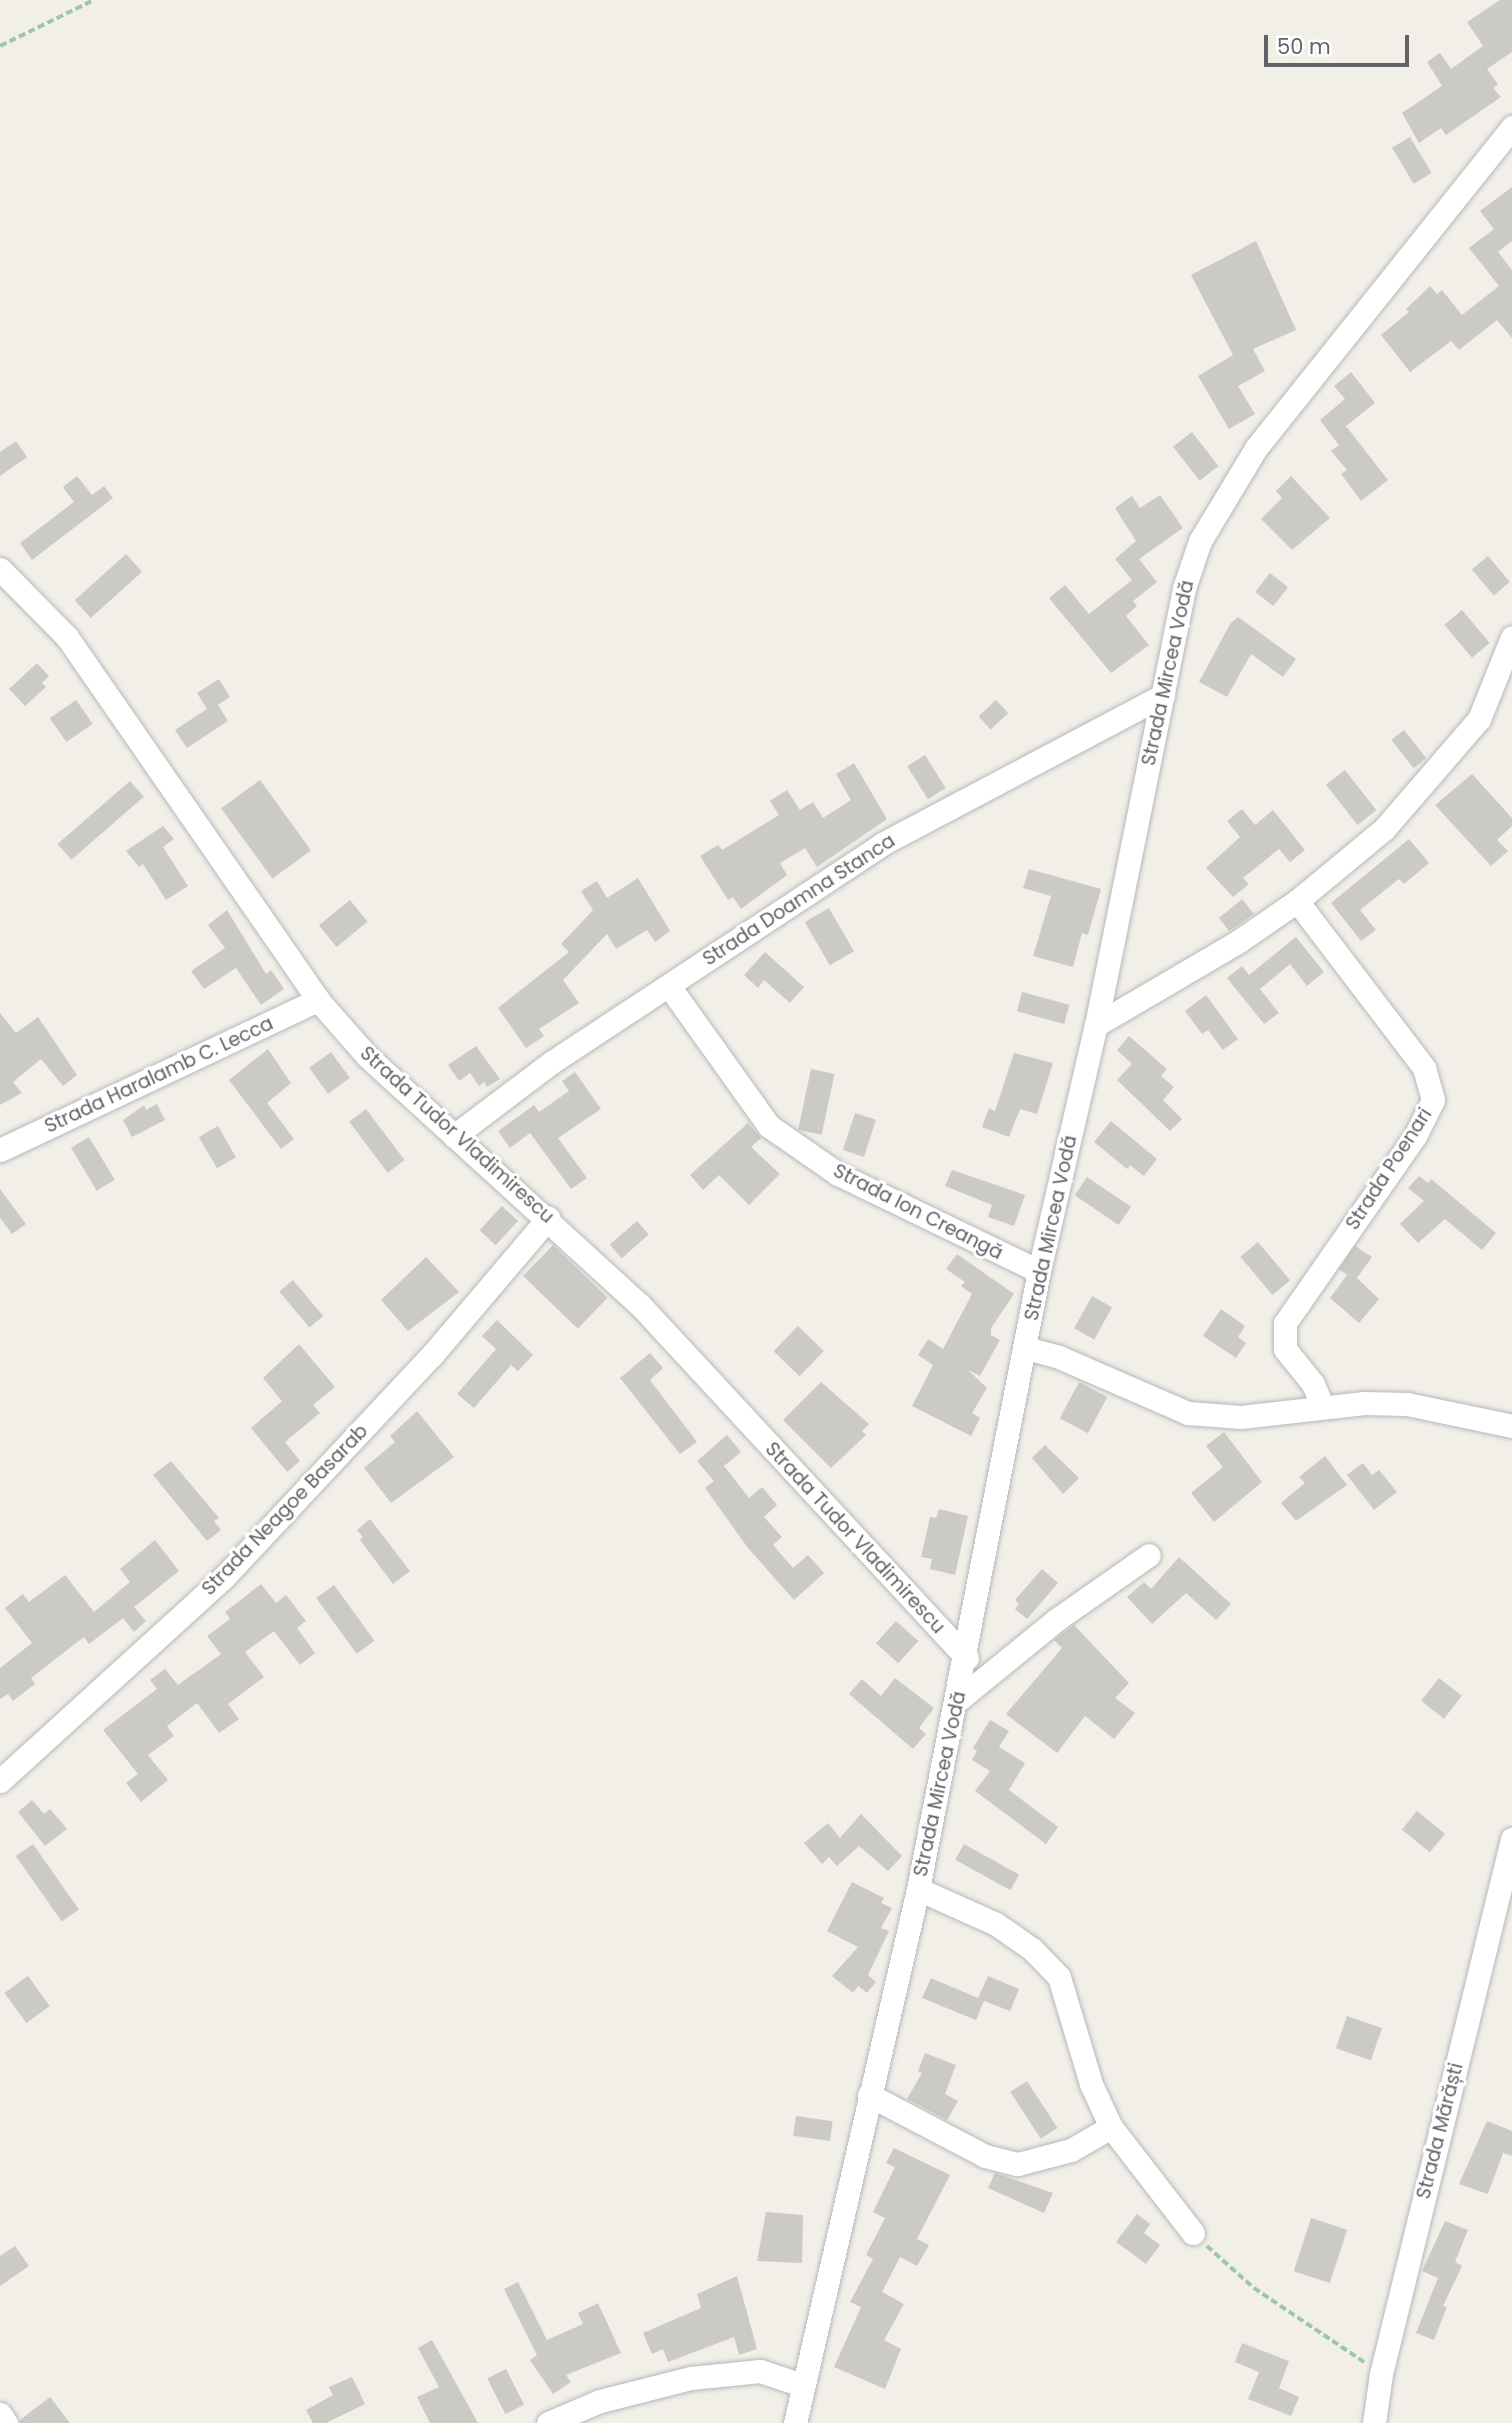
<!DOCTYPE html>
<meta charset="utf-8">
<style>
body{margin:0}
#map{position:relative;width:1512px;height:2423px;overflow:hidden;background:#f1efe8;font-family:Poppins,sans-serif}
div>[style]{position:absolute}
.building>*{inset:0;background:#cccac5;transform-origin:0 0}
.path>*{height:3.5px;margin-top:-1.75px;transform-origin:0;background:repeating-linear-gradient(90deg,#9cc7a9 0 7px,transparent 0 10.5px)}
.roads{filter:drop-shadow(0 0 2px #b5b8bc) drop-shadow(0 0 2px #b5b8bc)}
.street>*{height:23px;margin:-11.5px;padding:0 11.5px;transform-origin:11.5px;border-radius:11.5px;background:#fff}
span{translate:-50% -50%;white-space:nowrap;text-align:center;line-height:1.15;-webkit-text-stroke:6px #fff;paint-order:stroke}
.street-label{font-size:19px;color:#5f6368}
.scale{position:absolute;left:1264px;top:35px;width:145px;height:32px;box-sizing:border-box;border:4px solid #5f6368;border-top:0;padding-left:9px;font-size:21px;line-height:24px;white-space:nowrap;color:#5f6368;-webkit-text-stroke:5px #fff;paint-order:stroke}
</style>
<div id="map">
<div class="building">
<i style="clip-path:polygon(1500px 0,1512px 0,1512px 52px,1487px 69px,1498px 84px,1493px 88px,1501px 97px,1446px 135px,1441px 128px,1419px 143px,1402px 113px,1442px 86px,1427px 62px,1440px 53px,1451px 69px,1483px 46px,1467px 22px)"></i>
<i style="left:1410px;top:137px;width:42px;height:21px;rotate:59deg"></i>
<i style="clip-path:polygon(1512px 187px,1512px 241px,1498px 252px,1512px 270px,1512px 338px,1497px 320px,1459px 350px,1451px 341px,1410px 372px,1381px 335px,1409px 312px,1406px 309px,1430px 286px,1437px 294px,1442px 290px,1462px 315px,1499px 286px,1469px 248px,1494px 229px,1480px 211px)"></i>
<i style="clip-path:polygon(1256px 241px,1296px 330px,1253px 349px,1265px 371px,1238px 386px,1255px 414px,1229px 429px,1198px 376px,1233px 355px,1191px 275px)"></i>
<i style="clip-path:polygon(1351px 372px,1375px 403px,1346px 426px,1388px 480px,1361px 501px,1341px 474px,1347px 470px,1331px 451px,1339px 445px,1320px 420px,1345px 399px,1334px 386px)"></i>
<i style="left:1192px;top:432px;width:43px;height:24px;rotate:52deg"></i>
<i style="clip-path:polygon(16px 441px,27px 457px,0 476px,0 452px)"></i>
<i style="clip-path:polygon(77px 476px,92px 495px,104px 486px,113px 498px,32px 560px,20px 543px,74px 502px,63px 487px)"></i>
<i style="clip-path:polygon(1291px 476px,1330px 518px,1292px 550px,1261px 519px,1282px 498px,1276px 491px)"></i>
<i style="clip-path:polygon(1160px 495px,1183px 528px,1139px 559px,1157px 582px,1133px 601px,1137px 606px,1126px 616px,1149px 645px,1111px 673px,1049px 598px,1065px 585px,1089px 614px,1132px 580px,1115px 559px,1136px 541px,1115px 508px,1132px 496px,1140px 508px)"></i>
<i style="left:126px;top:554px;width:24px;height:69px;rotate:48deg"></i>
<i style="left:1488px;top:556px;width:34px;height:21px;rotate:50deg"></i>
<i style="left:1270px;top:573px;width:23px;height:24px;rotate:38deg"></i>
<i style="left:1462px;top:610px;width:43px;height:23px;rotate:50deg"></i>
<i style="clip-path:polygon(1238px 617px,1296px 659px,1283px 677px,1251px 654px,1227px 697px,1199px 682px,1230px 624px)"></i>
<i style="clip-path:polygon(37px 663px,49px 676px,42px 683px,46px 687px,25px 706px,9px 689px)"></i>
<i style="clip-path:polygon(219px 679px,230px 697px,218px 705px,228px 721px,187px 748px,175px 730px,207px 709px,197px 693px)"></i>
<i style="left:76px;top:700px;width:29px;height:32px;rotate:55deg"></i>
<i style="left:996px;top:700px;width:18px;height:24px;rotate:47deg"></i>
<i style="left:1404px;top:730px;width:36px;height:16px;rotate:52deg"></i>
<i style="left:925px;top:755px;width:39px;height:21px;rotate:58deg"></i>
<i style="clip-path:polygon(854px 763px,887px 819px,817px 867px,805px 848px,780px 863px,787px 875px,741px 909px,733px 897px,728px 900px,700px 856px,718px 845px,722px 850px,779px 815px,770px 801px,787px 790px,800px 810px,813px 802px,823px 818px,851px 800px,836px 774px)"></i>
<i style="left:1345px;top:770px;width:51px;height:24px;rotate:52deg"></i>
<i style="clip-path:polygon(1472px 774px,1512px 818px,1512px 826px,1497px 840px,1508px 851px,1491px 866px,1435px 805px)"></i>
<i style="left:260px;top:780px;width:87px;height:48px;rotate:54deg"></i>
<i style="left:130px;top:781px;width:21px;height:96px;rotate:49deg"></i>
<i style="clip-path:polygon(1242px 809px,1255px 825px,1273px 810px,1305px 850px,1290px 862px,1279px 849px,1243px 878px,1249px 884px,1233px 897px,1206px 868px,1240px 837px,1227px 821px)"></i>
<i style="clip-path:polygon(163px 826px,174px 839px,163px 847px,188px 886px,166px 900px,143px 864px,139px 867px,126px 851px)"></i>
<i style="clip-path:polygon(1409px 839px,1429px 863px,1404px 884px,1399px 879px,1360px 910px,1376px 930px,1361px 941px,1331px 903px)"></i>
<i style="clip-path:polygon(1029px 869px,1101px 889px,1088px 935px,1082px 933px,1073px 967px,1033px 956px,1051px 896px,1023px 888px)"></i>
<i style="clip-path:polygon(638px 878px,670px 931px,655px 942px,647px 930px,616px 949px,607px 934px,563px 980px,579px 1003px,539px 1029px,544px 1036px,526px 1048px,498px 1008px,569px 952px,561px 944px,593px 910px,581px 891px,597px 881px,607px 898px)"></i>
<i style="clip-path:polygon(1242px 899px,1254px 914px,1229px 931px,1219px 918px)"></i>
<i style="left:350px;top:900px;width:28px;height:40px;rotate:51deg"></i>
<i style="left:829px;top:908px;width:50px;height:28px;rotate:60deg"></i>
<i style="clip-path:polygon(227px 910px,266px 974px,271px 970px,284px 989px,261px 1005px,236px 968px,204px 989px,191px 971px,225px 948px,208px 925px)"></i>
<i style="clip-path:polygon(1296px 937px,1324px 972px,1307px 986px,1290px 964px,1260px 989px,1279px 1013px,1264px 1024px,1227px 978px,1242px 966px,1249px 975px)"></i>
<i style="clip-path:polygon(765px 952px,804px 987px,790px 1003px,764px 980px,758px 988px,744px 975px)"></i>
<i style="left:1022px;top:992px;width:49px;height:20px;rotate:15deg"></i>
<i style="clip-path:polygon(1206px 995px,1238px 1039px,1223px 1050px,1208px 1030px,1202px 1034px,1185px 1011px)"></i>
<i style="clip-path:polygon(0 1013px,16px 1033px,38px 1017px,77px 1075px,63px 1086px,41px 1059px,13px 1082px,22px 1093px,0 1105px)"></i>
<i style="clip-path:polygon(1129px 1036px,1167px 1069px,1161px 1076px,1174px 1087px,1163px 1100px,1182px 1119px,1170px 1131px,1117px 1080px,1132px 1064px,1117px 1050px)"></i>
<i style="clip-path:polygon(476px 1046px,500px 1079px,487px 1087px,484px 1082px,479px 1086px,470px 1073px,459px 1081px,448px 1065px)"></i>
<i style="clip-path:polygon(268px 1049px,291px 1083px,267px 1103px,294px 1139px,281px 1149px,229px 1080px)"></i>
<i style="left:331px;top:1052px;width:32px;height:27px;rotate:54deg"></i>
<i style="clip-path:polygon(1014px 1053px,1053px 1063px,1037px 1114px,1020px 1109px,1009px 1137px,982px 1127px,989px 1108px,995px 1111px)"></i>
<i style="left:811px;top:1069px;width:24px;height:62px;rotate:12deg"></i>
<i style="clip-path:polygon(575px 1072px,601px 1109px,558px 1138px,587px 1178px,571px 1189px,530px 1133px,510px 1148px,498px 1131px,534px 1105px,539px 1112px,569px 1091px,562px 1081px)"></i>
<i style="clip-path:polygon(157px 1104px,165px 1120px,132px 1137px,123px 1120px,144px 1105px,146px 1110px)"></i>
<i style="left:366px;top:1109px;width:64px;height:21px;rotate:53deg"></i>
<i style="left:855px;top:1113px;width:22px;height:39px;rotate:18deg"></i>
<i style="clip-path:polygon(1111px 1121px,1157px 1159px,1144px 1176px,1130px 1165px,1127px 1169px,1094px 1142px)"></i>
<i style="clip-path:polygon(748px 1123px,761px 1138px,751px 1147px,780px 1174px,749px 1205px,719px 1175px,703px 1190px,690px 1175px)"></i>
<i style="left:218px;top:1126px;width:36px;height:22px;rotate:60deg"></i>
<i style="left:89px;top:1137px;width:50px;height:21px;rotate:59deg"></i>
<i style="clip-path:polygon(952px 1170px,1025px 1195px,1014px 1226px,988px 1217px,992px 1205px,945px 1186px)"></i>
<i style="clip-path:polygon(1419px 1176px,1428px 1183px,1431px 1179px,1496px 1233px,1482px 1250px,1445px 1219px,1418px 1243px,1400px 1224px,1424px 1201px,1408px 1188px)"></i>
<i style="left:1087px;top:1177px;width:53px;height:22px;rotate:34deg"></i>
<i style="clip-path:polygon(0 1189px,26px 1224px,12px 1234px,0 1218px)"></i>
<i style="left:502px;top:1206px;width:22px;height:33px;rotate:43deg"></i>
<i style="left:637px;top:1221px;width:18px;height:36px;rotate:49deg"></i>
<i style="left:1258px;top:1242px;width:50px;height:23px;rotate:50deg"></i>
<i style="left:553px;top:1245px;width:76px;height:43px;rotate:44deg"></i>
<i style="clip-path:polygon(1355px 1246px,1372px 1257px,1357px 1278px,1379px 1299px,1359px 1323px,1330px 1298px,1347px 1275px,1339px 1269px)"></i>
<i style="clip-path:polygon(957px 1254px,1014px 1294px,991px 1328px,991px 1335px,1000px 1340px,980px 1376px,968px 1370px,987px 1388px,972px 1413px,980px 1418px,971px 1436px,912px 1406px,933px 1365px,918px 1355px,928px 1339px,943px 1349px,972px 1294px,961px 1286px,965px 1282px,946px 1269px)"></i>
<i style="clip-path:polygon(426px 1257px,459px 1292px,408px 1331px,381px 1300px)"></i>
<i style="left:293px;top:1280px;width:47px;height:18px;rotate:50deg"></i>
<i style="left:1092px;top:1296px;width:23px;height:37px;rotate:29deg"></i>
<i style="clip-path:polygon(1221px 1309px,1245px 1326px,1238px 1337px,1246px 1343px,1236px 1358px,1203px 1336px)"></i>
<i style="clip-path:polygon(497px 1320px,533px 1355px,518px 1371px,511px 1365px,474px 1408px,457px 1394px,496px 1349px,482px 1336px)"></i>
<i style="left:798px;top:1326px;width:36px;height:35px;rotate:44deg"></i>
<i style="clip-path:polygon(299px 1344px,335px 1387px,313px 1405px,320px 1413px,285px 1442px,300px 1461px,287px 1472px,251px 1428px,282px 1401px,263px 1378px)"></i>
<i style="clip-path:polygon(650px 1353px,663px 1368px,650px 1380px,697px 1442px,680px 1454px,620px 1378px)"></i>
<i style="clip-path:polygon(821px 1382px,869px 1424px,862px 1431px,866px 1435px,831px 1468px,783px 1420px)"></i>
<i style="left:1079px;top:1382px;width:32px;height:41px;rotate:28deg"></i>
<i style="clip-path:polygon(417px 1411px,454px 1457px,391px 1503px,364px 1468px,395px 1442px,390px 1436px)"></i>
<i style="clip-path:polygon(1224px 1432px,1262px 1482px,1214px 1522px,1191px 1493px,1223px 1467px,1206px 1446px)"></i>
<i style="clip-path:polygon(727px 1435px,741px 1452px,724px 1466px,749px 1498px,762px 1487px,777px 1505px,764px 1517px,782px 1537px,773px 1545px,793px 1568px,808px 1555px,824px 1573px,794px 1600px,748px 1548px,705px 1488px,714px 1481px,697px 1461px)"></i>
<i style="clip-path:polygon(1045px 1445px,1079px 1478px,1063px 1494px,1032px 1458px)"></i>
<i style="clip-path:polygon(1325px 1456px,1347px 1485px,1296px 1521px,1281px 1503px,1305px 1483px,1299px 1477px)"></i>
<i style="clip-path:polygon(171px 1461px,219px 1518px,214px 1521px,221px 1530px,207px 1541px,153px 1475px)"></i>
<i style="clip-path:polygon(1363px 1463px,1372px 1475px,1379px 1470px,1397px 1492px,1374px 1510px,1347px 1475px)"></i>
<i style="clip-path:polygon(939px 1509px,968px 1516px,955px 1575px,930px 1569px,932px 1559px,921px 1557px,930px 1517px,936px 1518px)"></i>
<i style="clip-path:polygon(370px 1519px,410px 1571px,393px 1584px,360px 1540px,363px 1537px,357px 1530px)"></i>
<i style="clip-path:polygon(155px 1540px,179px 1571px,134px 1607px,146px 1621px,134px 1632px,123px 1618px,89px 1644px,84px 1637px,31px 1678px,35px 1684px,13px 1701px,8px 1694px,0 1699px,0 1668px,32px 1643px,5px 1608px,23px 1594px,29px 1602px,65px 1575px,94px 1612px,130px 1582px,120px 1569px)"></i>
<i style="clip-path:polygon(1179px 1557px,1231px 1604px,1216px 1620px,1186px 1593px,1152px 1624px,1127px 1597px,1144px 1582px,1151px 1589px)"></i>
<i style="clip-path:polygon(1042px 1569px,1058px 1583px,1027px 1619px,1015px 1609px,1019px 1604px,1015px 1600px)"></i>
<i style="clip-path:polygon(261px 1584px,276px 1603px,286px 1595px,306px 1621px,297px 1628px,315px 1653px,300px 1665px,274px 1631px,245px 1652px,264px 1677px,228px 1704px,239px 1719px,219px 1733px,197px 1703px,167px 1726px,174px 1736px,148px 1755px,168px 1780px,141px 1802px,126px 1783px,138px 1774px,103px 1730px,157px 1689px,150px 1680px,165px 1669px,178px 1685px,221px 1654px,207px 1636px,230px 1619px,225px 1612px)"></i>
<i style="left:334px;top:1585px;width:69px;height:22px;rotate:54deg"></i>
<i style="left:896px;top:1621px;width:30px;height:30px;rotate:42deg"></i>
<i style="clip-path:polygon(1074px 1625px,1129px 1683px,1115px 1698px,1135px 1713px,1114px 1739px,1085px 1716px,1057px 1753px,1006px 1714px,1062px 1648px,1054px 1640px)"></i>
<i style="clip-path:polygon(895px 1678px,934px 1708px,919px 1728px,926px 1734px,913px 1749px,849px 1694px,862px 1679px,881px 1696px)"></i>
<i style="left:1439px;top:1678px;width:29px;height:29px;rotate:38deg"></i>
<i style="clip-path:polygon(990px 1720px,1009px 1731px,999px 1747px,1025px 1763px,1009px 1790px,1058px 1827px,1046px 1844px,975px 1791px,990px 1771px,972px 1760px,977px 1751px,973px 1748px)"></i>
<i style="clip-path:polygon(32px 1800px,44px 1814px,50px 1809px,67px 1829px,45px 1846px,18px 1812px)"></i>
<i style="left:1417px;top:1811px;width:36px;height:24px;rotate:39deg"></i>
<i style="clip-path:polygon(861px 1814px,902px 1856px,888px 1871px,859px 1846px,837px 1866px,829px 1857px,822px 1864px,804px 1843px,828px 1823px,840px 1838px)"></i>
<i style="left:33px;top:1844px;width:80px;height:21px;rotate:55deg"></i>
<i style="left:964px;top:1844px;width:63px;height:18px;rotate:29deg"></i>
<i style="clip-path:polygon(852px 1882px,884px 1898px,881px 1903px,892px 1908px,881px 1928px,889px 1931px,868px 1975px,876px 1982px,867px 1993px,858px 1986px,853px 1993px,832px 1976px,858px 1947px,827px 1931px)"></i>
<i style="left:28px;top:1976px;width:37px;height:29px;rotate:54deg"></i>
<i style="clip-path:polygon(988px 1976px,1019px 1989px,1010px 2011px,984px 2001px,976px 2020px,922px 1998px,931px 1978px,978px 1998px)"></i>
<i style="left:1347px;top:2016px;width:37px;height:34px;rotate:19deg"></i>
<i style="clip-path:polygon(925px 2053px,956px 2065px,945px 2094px,958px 2101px,947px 2120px,907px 2099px,922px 2073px,918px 2071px)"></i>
<i style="left:1027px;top:2081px;width:56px;height:20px;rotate:57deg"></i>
<i style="left:796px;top:2116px;width:37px;height:20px;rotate:8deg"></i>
<i style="clip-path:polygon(1487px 2121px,1512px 2131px,1512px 2156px,1503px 2153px,1488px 2194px,1459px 2184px)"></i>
<i style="clip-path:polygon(894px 2148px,950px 2175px,917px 2239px,929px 2245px,917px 2266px,900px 2257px,882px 2292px,904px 2304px,884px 2340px,901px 2349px,885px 2389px,834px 2367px,861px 2307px,850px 2302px,873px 2259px,866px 2255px,885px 2218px,873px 2212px,895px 2167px,886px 2163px)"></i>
<i style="clip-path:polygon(995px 2173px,1053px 2193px,1044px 2213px,988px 2188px)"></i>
<i style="clip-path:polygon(766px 2212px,803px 2215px,802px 2263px,757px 2261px)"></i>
<i style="clip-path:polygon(1137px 2214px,1150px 2224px,1144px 2233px,1160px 2245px,1146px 2264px,1116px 2242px)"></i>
<i style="left:1311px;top:2218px;width:38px;height:56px;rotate:18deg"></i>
<i style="clip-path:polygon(1445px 2221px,1468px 2230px,1455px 2262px,1462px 2266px,1443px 2306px,1447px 2307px,1434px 2340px,1416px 2333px,1438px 2278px,1422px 2271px)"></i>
<i style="clip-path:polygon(15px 2246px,29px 2266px,0 2286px,0 2256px)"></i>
<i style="clip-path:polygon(737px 2276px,757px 2349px,739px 2355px,734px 2337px,668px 2362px,663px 2349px,652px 2354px,643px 2333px,701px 2308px,697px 2294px)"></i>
<i style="clip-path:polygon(518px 2282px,547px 2340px,583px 2324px,578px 2313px,598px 2303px,621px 2353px,566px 2375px,571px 2382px,553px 2394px,530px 2360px,537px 2355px,504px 2289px)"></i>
<i style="clip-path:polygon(432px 2340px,478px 2423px,430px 2423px,417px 2397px,439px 2387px,418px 2348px)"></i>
<i style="clip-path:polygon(1242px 2343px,1289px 2361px,1279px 2388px,1299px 2397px,1291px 2416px,1248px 2399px,1259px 2372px,1235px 2362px)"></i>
<i style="left:506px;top:2369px;width:40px;height:21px;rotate:63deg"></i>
<i style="clip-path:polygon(352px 2377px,365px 2404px,326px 2423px,313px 2423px,306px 2410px,333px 2395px,329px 2387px)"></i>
<i style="clip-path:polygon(50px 2397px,70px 2423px,20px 2423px,20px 2420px)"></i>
</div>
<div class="path">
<i style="left:0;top:46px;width:105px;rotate:-26.1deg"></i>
<i style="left:1207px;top:2246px;width:63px;rotate:41.8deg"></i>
<i style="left:1254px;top:2288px;width:133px;rotate:33.9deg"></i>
</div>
<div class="roads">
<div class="street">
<i style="left:0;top:569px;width:95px;rotate:45.4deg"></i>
<i style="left:67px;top:637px;width:441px;rotate:55.3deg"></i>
<i style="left:318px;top:1000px;width:74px;rotate:48.8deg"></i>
<i style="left:367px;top:1056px;width:369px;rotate:42.4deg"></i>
<i style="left:640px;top:1305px;width:481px;rotate:47.2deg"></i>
<i style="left:1297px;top:901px;width:210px;rotate:52.7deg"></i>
<i style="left:1424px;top:1068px;width:33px;rotate:74deg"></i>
<i style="left:1433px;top:1100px;width:40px;rotate:116.6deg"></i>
<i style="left:1415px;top:1136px;width:228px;rotate:124.8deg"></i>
<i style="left:1285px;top:1323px;width:26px;rotate:90deg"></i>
<i style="left:1285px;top:1349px;width:45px;rotate:51.3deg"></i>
<i style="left:1313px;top:1384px;width:25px;rotate:67deg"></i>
<i style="left:669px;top:986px;width:172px;rotate:54.5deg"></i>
<i style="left:769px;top:1126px;width:84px;rotate:34.8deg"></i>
<i style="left:838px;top:1174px;width:223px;rotate:25.8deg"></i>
<i style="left:1096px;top:1025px;width:166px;rotate:-30.4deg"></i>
<i style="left:1239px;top:941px;width:70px;rotate:-34.6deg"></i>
<i style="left:1297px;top:901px;width:113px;rotate:-39.6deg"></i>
<i style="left:1384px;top:829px;width:145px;rotate:-49.2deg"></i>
<i style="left:1479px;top:719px;width:88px;rotate:-68.1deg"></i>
<i style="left:454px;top:1136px;width:123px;rotate:-37.1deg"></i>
<i style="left:552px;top:1062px;width:396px;rotate:-33.4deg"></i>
<i style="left:882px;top:844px;width:318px;rotate:-27.9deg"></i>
<i style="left:0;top:1150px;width:352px;rotate:-25.3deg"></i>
<i style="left:1026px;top:1348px;width:34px;rotate:15deg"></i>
<i style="left:1059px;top:1357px;width:141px;rotate:23.5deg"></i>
<i style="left:1188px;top:1413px;width:53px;rotate:4.3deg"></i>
<i style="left:1241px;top:1417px;width:124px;rotate:-6.5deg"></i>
<i style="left:1364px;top:1403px;width:43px;rotate:1.3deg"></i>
<i style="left:1407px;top:1404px;width:107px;rotate:11.8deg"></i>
<i style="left:958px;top:1700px;width:127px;rotate:-39.2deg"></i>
<i style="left:1056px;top:1620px;width:113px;rotate:-35deg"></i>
<i style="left:0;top:1781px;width:303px;rotate:-42.3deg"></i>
<i style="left:224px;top:1577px;width:304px;rotate:-46.9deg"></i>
<i style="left:432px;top:1355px;width:180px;rotate:-49.7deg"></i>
<i style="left:918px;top:1889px;width:85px;rotate:24.2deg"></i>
<i style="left:996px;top:1924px;width:44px;rotate:34.8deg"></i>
<i style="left:1032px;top:1949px;width:39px;rotate:46deg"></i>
<i style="left:1059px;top:1977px;width:112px;rotate:73.3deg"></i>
<i style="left:1091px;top:2084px;width:47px;rotate:65.1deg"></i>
<i style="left:1111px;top:2127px;width:134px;rotate:52.3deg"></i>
<i style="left:869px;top:2095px;width:131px;rotate:27.7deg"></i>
<i style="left:985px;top:2156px;width:34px;rotate:14deg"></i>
<i style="left:1018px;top:2164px;width:55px;rotate:-14.8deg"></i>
<i style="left:1071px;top:2150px;width:46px;rotate:-29.9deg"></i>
<i style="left:0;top:2414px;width:11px;rotate:56deg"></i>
<i style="left:548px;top:2423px;width:56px;rotate:-22.9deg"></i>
<i style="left:600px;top:2401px;width:94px;rotate:-14.2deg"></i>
<i style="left:691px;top:2378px;width:69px;rotate:-5.8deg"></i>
<i style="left:760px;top:2371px;width:44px;rotate:18.4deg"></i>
<i style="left:795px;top:2423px;width:548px;rotate:-77.03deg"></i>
<i style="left:918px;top:1889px;width:630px;rotate:-78.92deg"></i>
<i style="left:1039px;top:1271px;width:253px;rotate:-77deg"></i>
<i style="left:1096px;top:1025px;width:446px;rotate:-78.6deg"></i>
<i style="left:1184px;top:588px;width:50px;rotate:-71.2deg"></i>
<i style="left:1200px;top:541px;width:109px;rotate:-58.9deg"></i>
<i style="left:1256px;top:448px;width:411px;rotate:-51.4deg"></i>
<i style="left:1374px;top:2423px;width:49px;rotate:-81.9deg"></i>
<i style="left:1381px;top:2374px;width:551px;rotate:-76.24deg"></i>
</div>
</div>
<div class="street-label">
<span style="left:1168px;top:673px;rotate:-78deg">Strada Mircea Vodă</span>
<span style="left:799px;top:900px;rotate:-33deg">Strada Doamna Stanca</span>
<span style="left:159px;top:1075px;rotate:-25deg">Strada Haralamb C. Lecca</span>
<span style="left:457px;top:1135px;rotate:42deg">Strada Tudor Vladimirescu</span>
<span style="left:1389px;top:1169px;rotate:-57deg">Strada Poenari</span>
<span style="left:918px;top:1212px;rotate:27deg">Strada Ion Creangă</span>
<span style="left:1051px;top:1228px;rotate:-78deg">Strada Mircea Vodă</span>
<span style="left:285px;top:1510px;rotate:-46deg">Strada Neagoe Basarab</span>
<span style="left:855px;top:1538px;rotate:47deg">Strada Tudor Vladimirescu</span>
<span style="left:940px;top:1784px;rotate:-78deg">Strada Mircea Vodă</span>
<span style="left:1440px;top:2131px;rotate:-76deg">Strada Mărăști</span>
</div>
<div class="scale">50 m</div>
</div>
